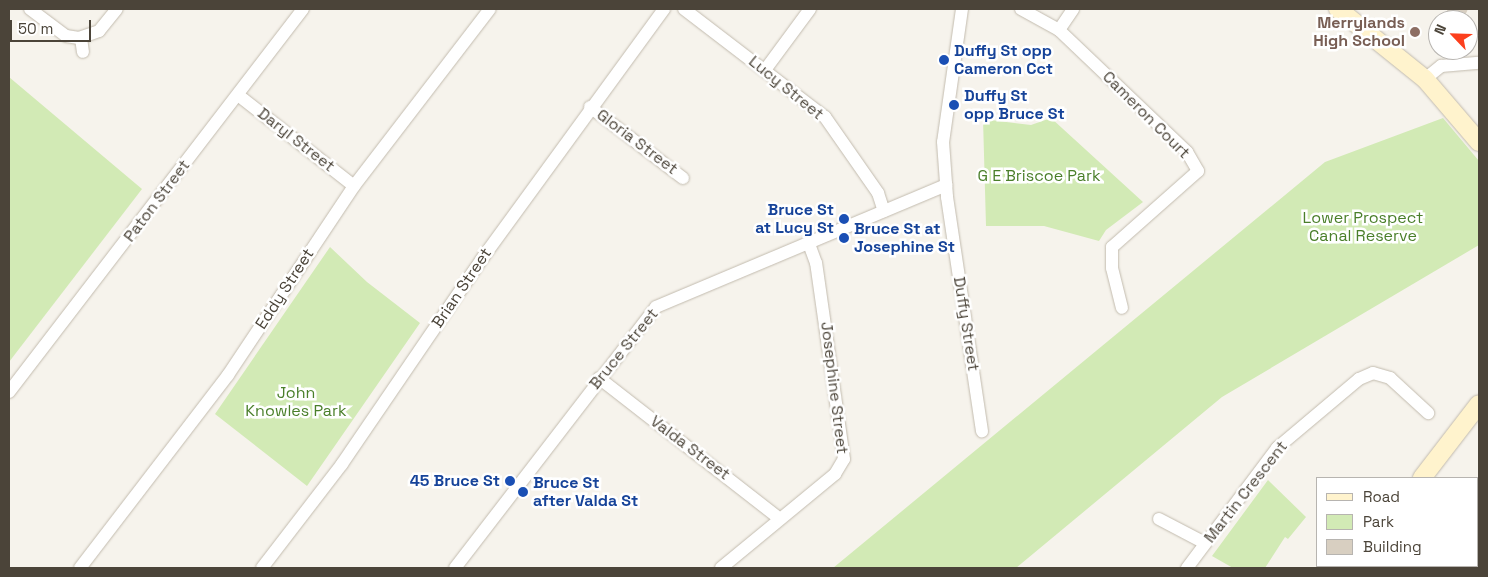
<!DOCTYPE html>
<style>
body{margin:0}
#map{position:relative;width:1488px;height:577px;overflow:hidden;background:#f6f3ec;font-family:"Space Grotesk",sans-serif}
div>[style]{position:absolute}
.green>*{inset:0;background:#d2eab5}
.building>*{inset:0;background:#d8cfc1}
.roads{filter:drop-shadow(0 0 1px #c2bbae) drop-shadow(0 0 1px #c2bbae)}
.minor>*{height:12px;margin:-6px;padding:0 6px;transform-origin:6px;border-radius:6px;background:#fff}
.secondary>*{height:18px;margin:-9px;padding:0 9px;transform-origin:9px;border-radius:9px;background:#fff3cd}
.dots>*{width:14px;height:14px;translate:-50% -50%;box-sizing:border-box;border:2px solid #fff;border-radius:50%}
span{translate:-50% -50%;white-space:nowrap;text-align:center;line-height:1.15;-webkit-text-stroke:5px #fff;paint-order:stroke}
.education-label{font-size:16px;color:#785e54;font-weight:700}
.right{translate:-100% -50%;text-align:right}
.transit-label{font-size:16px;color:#164399;font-weight:700}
.left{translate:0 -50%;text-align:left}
.street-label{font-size:16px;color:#4b4439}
.park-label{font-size:16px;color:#4a7f2a}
.frame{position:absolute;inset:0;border:10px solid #4b4439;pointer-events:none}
.legend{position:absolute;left:1316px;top:477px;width:162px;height:90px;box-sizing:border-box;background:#fff;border:1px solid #b7b4b0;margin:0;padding:6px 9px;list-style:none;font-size:15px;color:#4b4439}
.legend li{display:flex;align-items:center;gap:10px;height:25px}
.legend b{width:25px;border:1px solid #b7b4b0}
.north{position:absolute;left:1428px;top:10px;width:50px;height:50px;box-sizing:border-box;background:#fff;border:1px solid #b7b4b0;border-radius:50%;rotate:294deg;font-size:14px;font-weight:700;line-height:20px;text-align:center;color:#4b4439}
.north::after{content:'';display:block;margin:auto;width:18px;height:22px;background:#fc3f1d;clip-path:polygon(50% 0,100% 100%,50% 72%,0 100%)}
.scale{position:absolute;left:10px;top:20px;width:81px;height:22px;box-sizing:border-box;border:2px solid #4b4439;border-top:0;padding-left:6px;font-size:15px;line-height:18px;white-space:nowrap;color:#4b4439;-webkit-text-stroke:4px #fff;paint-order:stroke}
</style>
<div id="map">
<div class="green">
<i style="clip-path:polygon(9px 77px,142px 189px,9px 362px)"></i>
<i style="clip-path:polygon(1051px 118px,1143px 202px,1106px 230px,1099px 241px,1044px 226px,986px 226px,983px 119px,1031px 125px)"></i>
<i style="clip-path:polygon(1443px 118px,1479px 161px,1479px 245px,1222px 397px,1016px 568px,833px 568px,1325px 162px)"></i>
<i style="clip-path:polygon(330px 247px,367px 282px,420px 323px,307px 486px,215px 414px)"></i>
<i style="clip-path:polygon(1268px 480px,1306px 517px,1288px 539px,1285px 537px,1265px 568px,1233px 568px,1212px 556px)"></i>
</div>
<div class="building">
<i style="clip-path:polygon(1448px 9px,1468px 9px,1463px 20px,1442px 20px)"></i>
</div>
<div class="roads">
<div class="minor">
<i style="left:30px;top:9px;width:45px;rotate:36.9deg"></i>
<i style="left:66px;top:36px;width:13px;rotate:9deg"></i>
<i style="left:79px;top:38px;width:21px;rotate:-19deg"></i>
<i style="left:99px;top:31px;width:28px;rotate:-51deg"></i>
<i style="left:684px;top:9px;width:178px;rotate:37.5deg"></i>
<i style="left:825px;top:117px;width:93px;rotate:55.1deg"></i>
<i style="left:878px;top:193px;width:19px;rotate:72deg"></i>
<i style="left:962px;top:9px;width:134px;rotate:98.1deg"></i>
<i style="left:943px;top:142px;width:55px;rotate:85.8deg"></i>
<i style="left:947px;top:197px;width:237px;rotate:81.5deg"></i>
<i style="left:1021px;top:9px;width:43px;rotate:28.9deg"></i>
<i style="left:1059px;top:30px;width:177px;rotate:43.6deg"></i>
<i style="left:1187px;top:152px;width:22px;rotate:60deg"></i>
<i style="left:1198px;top:171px;width:115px;rotate:138.5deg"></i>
<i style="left:1112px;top:247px;width:21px;rotate:90deg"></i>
<i style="left:1112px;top:268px;width:41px;rotate:76deg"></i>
<i style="left:1059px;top:30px;width:25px;rotate:-56deg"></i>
<i style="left:81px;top:38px;width:14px;rotate:82deg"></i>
<i style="left:765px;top:70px;width:76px;rotate:-53.6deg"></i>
<i style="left:1425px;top:79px;width:21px;rotate:-39deg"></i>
<i style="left:1441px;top:66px;width:38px;rotate:-5deg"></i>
<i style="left:238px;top:95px;width:147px;rotate:38.1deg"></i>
<i style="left:590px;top:107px;width:117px;rotate:37.4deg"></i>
<i style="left:599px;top:378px;width:229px;rotate:37.9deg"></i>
<i style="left:9px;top:392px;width:483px;rotate:-52.5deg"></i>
<i style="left:1159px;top:519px;width:52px;rotate:27.6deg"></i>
<i style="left:1477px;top:528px;width:3px;rotate:45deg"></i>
<i style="left:80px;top:568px;width:243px;rotate:-52.5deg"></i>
<i style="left:228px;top:375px;width:227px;rotate:-56.3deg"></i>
<i style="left:354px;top:186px;width:223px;rotate:-52.5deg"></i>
<i style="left:262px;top:568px;width:131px;rotate:-52.4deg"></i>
<i style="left:342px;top:464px;width:252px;rotate:-55.7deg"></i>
<i style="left:484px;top:256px;width:306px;rotate:-53.9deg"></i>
<i style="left:455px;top:568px;width:329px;rotate:-52.4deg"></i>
<i style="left:656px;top:307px;width:315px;rotate:-22.8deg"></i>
<i style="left:721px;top:568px;width:148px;rotate:-39.5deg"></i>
<i style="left:835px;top:474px;width:17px;rotate:-59deg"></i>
<i style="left:844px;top:459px;width:198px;rotate:-98.1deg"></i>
<i style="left:816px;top:263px;width:20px;rotate:-110deg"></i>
<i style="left:1187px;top:568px;width:150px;rotate:-53.1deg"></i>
<i style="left:1277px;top:448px;width:107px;rotate:-40.1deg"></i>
<i style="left:1359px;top:379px;width:15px;rotate:-23deg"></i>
<i style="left:1373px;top:373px;width:18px;rotate:16deg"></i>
<i style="left:1390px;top:378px;width:52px;rotate:42.6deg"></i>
</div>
<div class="secondary">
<i style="left:1338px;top:9px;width:112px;rotate:38.8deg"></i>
<i style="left:1425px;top:79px;width:83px;rotate:49.4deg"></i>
<i style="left:1422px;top:478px;width:93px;rotate:-52.4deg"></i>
<i style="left:1353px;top:568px;width:3px;rotate:-45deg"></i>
</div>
</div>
<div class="dots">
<i style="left:1415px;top:32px;background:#8d6e63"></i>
<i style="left:944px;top:60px;background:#1a4fb4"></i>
<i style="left:954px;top:105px;background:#1a4fb4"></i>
<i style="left:844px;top:219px;background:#1a4fb4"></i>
<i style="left:844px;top:238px;background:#1a4fb4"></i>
<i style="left:510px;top:481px;background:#1a4fb4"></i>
<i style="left:523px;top:492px;background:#1a4fb4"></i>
</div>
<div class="education-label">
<span class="right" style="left:1405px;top:32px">Merrylands<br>High School</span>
</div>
<div class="transit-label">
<span class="left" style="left:954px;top:60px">Duffy St opp<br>Cameron Cct</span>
<span class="left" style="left:964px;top:105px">Duffy St<br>opp Bruce St</span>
<span class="right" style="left:834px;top:219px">Bruce St<br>at Lucy St</span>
<span class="left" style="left:854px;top:238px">Bruce St at<br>Josephine St</span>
<span class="right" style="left:500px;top:481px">45 Bruce St</span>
<span class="left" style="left:533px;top:492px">Bruce St<br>after Valda St</span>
</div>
<div class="street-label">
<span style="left:786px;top:88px;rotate:39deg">Lucy Street</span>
<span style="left:1146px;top:115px;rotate:45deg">Cameron Court</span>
<span style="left:296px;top:140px;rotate:38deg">Daryl Street</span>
<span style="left:637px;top:142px;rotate:37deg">Gloria Street</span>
<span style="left:157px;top:201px;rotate:-53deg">Paton Street</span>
<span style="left:462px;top:288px;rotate:-56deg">Brian Street</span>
<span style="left:285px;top:289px;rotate:-57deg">Eddy Street</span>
<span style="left:966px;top:324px;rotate:81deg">Duffy Street</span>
<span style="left:624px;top:349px;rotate:-51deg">Bruce Street</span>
<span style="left:834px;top:388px;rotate:83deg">Josephine Street</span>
<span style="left:690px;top:448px;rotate:37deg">Valda Street</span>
<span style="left:1246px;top:492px;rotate:-52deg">Martin Crescent</span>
</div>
<div class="park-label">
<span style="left:1039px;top:176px">G E Briscoe Park</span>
<span style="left:1363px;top:227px">Lower Prospect<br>Canal Reserve</span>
<span style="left:296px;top:402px">John<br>Knowles Park</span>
</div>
<div class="frame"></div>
<ul class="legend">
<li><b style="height:6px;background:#fff3cd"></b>Road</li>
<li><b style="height:14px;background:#d2eab5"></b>Park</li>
<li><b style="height:14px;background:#d8cfc1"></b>Building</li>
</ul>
<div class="north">N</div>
<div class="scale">50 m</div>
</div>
